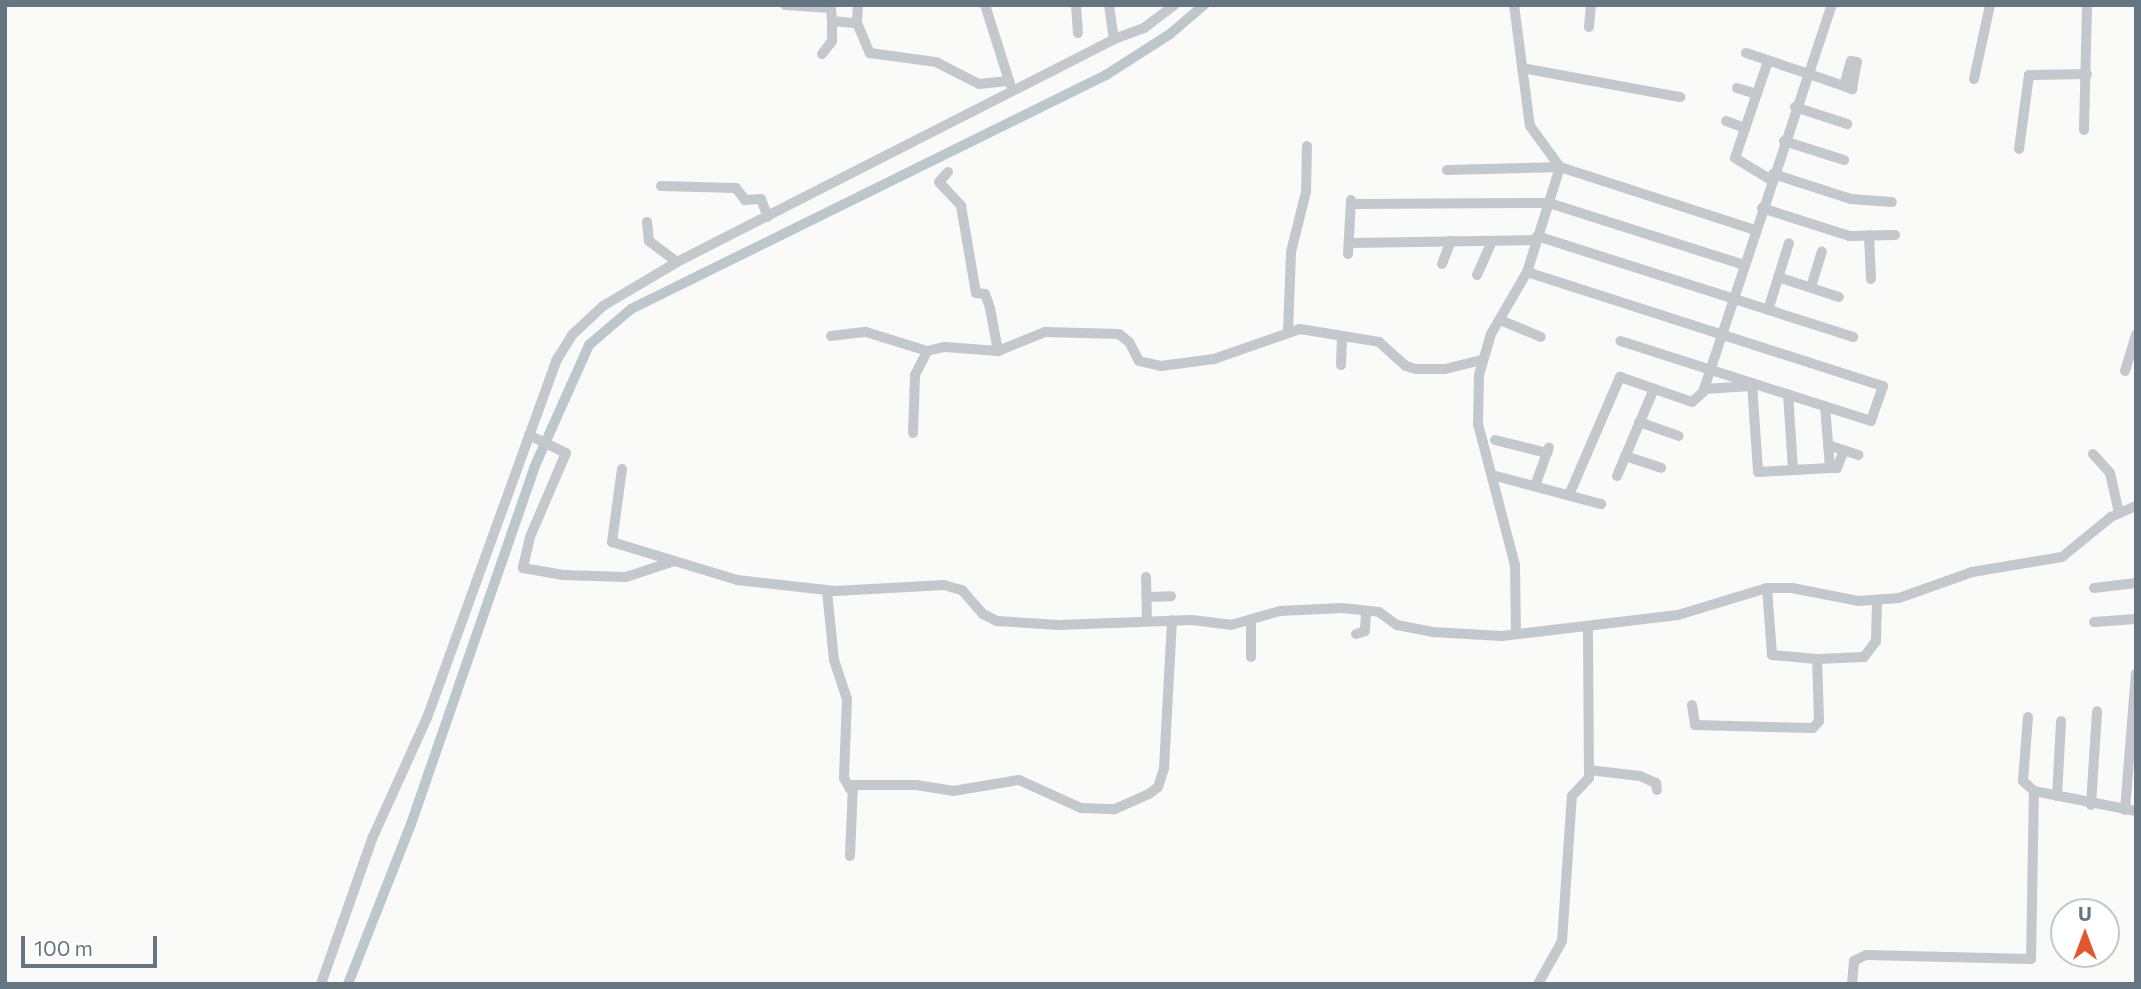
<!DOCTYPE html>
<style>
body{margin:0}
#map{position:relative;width:2141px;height:989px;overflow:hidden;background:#fafaf8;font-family:Commissioner,sans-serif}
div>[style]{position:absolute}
.canal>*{height:10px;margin:-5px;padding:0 5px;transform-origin:5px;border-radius:5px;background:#bbc7cb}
.minor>*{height:10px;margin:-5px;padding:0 5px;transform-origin:5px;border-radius:5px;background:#c3c8cc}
span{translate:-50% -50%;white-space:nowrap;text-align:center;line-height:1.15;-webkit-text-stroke:7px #fff;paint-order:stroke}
.frame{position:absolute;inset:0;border:7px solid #657683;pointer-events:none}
.north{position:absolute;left:2050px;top:898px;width:70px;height:70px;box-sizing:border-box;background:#fff;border:2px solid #c1c8cd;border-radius:50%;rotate:0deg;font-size:19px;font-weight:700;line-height:28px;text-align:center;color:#657683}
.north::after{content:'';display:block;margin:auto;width:24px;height:32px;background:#e4572e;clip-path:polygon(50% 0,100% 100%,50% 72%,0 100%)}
.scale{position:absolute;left:21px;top:936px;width:136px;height:32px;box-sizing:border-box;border:4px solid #657683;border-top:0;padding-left:9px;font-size:21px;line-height:24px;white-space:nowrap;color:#657683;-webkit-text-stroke:5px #fff;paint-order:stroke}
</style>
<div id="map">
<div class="canal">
<i style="left:348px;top:984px;width:172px;rotate:-68.5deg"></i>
<i style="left:411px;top:824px;width:377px;rotate:-70.9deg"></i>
<i style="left:534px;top:468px;width:135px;rotate:-65.9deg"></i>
<i style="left:589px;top:345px;width:55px;rotate:-40.6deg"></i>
<i style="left:631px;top:309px;width:530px;rotate:-26.23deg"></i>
<i style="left:1106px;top:75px;width:76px;rotate:-32.6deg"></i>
<i style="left:1170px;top:34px;width:45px;rotate:-40.5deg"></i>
</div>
<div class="minor">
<i style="left:785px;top:5px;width:46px;rotate:3.7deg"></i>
<i style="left:831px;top:8px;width:13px;rotate:86deg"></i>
<i style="left:832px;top:21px;width:25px;rotate:5deg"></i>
<i style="left:857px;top:23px;width:33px;rotate:67deg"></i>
<i style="left:870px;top:53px;width:67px;rotate:7.8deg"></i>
<i style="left:936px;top:62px;width:48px;rotate:27.1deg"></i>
<i style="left:979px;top:84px;width:29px;rotate:-6deg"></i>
<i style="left:985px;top:5px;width:83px;rotate:72.4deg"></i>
<i style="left:1076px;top:5px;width:28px;rotate:86deg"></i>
<i style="left:1109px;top:5px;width:34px;rotate:82deg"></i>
<i style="left:1514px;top:5px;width:122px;rotate:82.5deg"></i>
<i style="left:1530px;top:126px;width:51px;rotate:53.8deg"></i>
<i style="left:1560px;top:167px;width:110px;rotate:107.4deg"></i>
<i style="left:1527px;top:272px;width:72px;rotate:120.1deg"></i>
<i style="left:1491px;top:334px;width:43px;rotate:106.3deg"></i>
<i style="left:1479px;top:375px;width:49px;rotate:91.2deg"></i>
<i style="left:1478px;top:424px;width:146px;rotate:75.3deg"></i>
<i style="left:1515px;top:565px;width:69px;rotate:89.2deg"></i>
<i style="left:857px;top:23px;width:18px;rotate:-87deg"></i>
<i style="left:1589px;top:27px;width:22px;rotate:-85deg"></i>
<i style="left:1746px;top:53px;width:63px;rotate:18.4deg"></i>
<i style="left:1806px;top:73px;width:40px;rotate:18.9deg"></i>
<i style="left:1844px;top:86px;width:9px;rotate:21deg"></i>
<i style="left:1852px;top:89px;width:27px;rotate:-80deg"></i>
<i style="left:1857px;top:62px;width:6px;rotate:-171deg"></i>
<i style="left:1851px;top:61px;width:26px;rotate:106deg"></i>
<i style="left:822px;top:54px;width:16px;rotate:-52deg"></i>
<i style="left:832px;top:41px;width:20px;rotate:-90deg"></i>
<i style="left:1768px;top:61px;width:102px;rotate:108.8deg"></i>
<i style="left:1735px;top:158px;width:42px;rotate:31.4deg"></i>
<i style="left:1522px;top:68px;width:161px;rotate:10.4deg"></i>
<i style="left:1974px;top:79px;width:76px;rotate:-77.8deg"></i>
<i style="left:1737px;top:88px;width:21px;rotate:17deg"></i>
<i style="left:1795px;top:107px;width:55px;rotate:18.1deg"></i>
<i style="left:1726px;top:121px;width:20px;rotate:20deg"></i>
<i style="left:2084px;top:130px;width:125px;rotate:-88.6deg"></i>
<i style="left:1784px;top:141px;width:63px;rotate:17.6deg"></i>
<i style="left:2019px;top:149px;width:75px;rotate:-82.3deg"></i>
<i style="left:2029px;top:75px;width:58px;rotate:-1deg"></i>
<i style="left:1447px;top:170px;width:113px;rotate:-1.5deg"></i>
<i style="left:1560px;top:167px;width:205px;rotate:17.9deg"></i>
<i style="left:948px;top:172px;width:13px;rotate:132deg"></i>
<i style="left:939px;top:182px;width:33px;rotate:47deg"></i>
<i style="left:961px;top:206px;width:88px;rotate:80.2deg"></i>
<i style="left:976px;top:293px;width:9px;rotate:6deg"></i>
<i style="left:985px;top:294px;width:15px;rotate:70deg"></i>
<i style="left:990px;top:308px;width:44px;rotate:79.5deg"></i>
<i style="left:1773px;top:174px;width:82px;rotate:17.8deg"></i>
<i style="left:1851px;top:199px;width:41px;rotate:4.2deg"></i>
<i style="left:661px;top:186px;width:75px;rotate:1.5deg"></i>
<i style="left:736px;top:188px;width:15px;rotate:53deg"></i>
<i style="left:745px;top:200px;width:16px;rotate:-4deg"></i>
<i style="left:761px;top:199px;width:19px;rotate:69deg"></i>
<i style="left:1351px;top:204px;width:198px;rotate:-0.3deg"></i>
<i style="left:1549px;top:203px;width:205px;rotate:17.6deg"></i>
<i style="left:1762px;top:208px;width:91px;rotate:17.8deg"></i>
<i style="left:1849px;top:236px;width:46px;rotate:-1.2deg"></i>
<i style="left:647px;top:222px;width:19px;rotate:84deg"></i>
<i style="left:649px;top:241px;width:35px;rotate:37deg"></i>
<i style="left:1869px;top:235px;width:44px;rotate:87.4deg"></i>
<i style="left:1537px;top:236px;width:332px;rotate:17.7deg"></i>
<i style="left:1351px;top:243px;width:185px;rotate:-0.9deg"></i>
<i style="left:1348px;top:254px;width:54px;rotate:-86.8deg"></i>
<i style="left:1442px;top:264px;width:25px;rotate:-69deg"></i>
<i style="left:1527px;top:272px;width:374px;rotate:17.8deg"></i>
<i style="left:1883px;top:386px;width:37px;rotate:109deg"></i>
<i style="left:1871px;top:421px;width:263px;rotate:-162.3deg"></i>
<i style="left:1477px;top:275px;width:37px;rotate:-66deg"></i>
<i style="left:1778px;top:277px;width:64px;rotate:18.2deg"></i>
<i style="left:1811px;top:287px;width:37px;rotate:-73deg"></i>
<i style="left:1768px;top:310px;width:70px;rotate:-72.6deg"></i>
<i style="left:1500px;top:320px;width:44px;rotate:22.5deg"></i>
<i style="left:1288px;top:331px;width:79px;rotate:-87.8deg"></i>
<i style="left:1291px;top:252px;width:62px;rotate:-76deg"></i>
<i style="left:1306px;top:192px;width:46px;rotate:-88.8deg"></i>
<i style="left:831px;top:336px;width:35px;rotate:-7deg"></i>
<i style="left:866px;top:332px;width:64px;rotate:17.3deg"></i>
<i style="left:1341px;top:365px;width:29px;rotate:-88deg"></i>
<i style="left:2125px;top:371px;width:38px;rotate:-73deg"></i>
<i style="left:1752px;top:383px;width:89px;rotate:86.1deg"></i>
<i style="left:1758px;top:472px;width:72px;rotate:-3.2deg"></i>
<i style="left:1830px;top:468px;width:62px;rotate:-94.6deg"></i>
<i style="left:1704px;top:389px;width:48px;rotate:-3.6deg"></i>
<i style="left:1788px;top:394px;width:76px;rotate:86.2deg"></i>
<i style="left:1639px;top:422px;width:42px;rotate:19.3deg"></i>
<i style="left:913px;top:433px;width:58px;rotate:-88deg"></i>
<i style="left:915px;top:375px;width:27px;rotate:-63deg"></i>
<i style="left:927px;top:351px;width:18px;rotate:-13deg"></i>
<i style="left:945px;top:347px;width:53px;rotate:4.3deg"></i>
<i style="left:998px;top:351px;width:51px;rotate:-22deg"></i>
<i style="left:1045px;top:332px;width:74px;rotate:1.5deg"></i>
<i style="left:1119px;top:334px;width:13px;rotate:39deg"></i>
<i style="left:1129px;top:342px;width:21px;rotate:62deg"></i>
<i style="left:1139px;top:361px;width:23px;rotate:13deg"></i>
<i style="left:1161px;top:366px;width:53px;rotate:-7.5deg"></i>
<i style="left:1214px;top:359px;width:91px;rotate:-19.2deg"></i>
<i style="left:1300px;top:329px;width:80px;rotate:9.3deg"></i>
<i style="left:1379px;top:342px;width:36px;rotate:42deg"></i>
<i style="left:1406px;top:366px;width:10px;rotate:17deg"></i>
<i style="left:1416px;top:369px;width:29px"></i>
<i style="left:1445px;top:369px;width:36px;rotate:-14deg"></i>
<i style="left:529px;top:435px;width:41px;rotate:25.9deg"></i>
<i style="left:566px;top:453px;width:91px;rotate:113.2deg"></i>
<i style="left:530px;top:537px;width:32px;rotate:103deg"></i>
<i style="left:523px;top:568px;width:41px;rotate:9.9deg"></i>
<i style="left:563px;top:575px;width:63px;rotate:1.8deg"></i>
<i style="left:626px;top:577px;width:51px;rotate:-18.4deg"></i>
<i style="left:1495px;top:440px;width:54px;rotate:14deg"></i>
<i style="left:1828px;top:445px;width:32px;rotate:18deg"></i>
<i style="left:2093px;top:454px;width:25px;rotate:48deg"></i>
<i style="left:2110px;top:473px;width:41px;rotate:77.3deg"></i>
<i style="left:1625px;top:456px;width:38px;rotate:18deg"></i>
<i style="left:1830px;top:468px;width:7px"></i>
<i style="left:1837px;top:468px;width:19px;rotate:-69deg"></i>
<i style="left:622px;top:469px;width:74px;rotate:97.8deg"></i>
<i style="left:612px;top:542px;width:131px;rotate:16.9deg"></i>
<i style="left:737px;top:580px;width:99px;rotate:6.4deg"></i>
<i style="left:835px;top:591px;width:109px;rotate:-3.2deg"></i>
<i style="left:944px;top:585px;width:19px;rotate:16deg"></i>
<i style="left:962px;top:590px;width:32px;rotate:49deg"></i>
<i style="left:983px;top:614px;width:16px;rotate:27deg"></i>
<i style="left:997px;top:621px;width:62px;rotate:3.7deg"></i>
<i style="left:1059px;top:625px;width:133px;rotate:-2.2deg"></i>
<i style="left:1192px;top:620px;width:39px;rotate:7deg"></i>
<i style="left:1231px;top:625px;width:51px;rotate:-15.9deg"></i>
<i style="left:1280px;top:611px;width:62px;rotate:-2.8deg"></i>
<i style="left:1342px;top:608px;width:37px;rotate:6deg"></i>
<i style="left:1379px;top:612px;width:22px;rotate:36deg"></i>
<i style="left:1397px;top:625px;width:36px;rotate:11deg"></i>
<i style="left:1432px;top:632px;width:70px;rotate:3.3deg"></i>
<i style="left:1502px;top:636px;width:177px;rotate:-6.8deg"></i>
<i style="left:1678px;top:615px;width:93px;rotate:-16.9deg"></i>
<i style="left:1767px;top:588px;width:25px"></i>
<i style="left:1792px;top:588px;width:67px;rotate:11.1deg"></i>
<i style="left:1858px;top:601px;width:41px;rotate:-4.2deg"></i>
<i style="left:1899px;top:598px;width:77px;rotate:-19.6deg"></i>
<i style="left:1972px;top:572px;width:91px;rotate:-9.5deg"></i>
<i style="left:2062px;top:557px;width:63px;rotate:-39.2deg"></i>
<i style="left:2111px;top:517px;width:27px;rotate:-24deg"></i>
<i style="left:1492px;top:475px;width:113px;rotate:14.9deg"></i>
<i style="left:1617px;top:476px;width:95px;rotate:-67deg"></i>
<i style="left:1535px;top:486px;width:41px;rotate:-70.3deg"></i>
<i style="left:1569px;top:495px;width:129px;rotate:-66.6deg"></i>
<i style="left:1620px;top:377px;width:76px;rotate:19.1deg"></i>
<i style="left:1692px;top:402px;width:15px;rotate:-42deg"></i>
<i style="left:1703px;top:392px;width:408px;rotate:-71.6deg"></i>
<i style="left:1146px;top:577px;width:44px;rotate:88.7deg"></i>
<i style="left:1767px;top:588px;width:67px;rotate:85.7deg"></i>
<i style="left:1772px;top:655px;width:45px;rotate:5.1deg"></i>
<i style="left:2094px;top:588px;width:42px;rotate:-6.8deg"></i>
<i style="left:827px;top:591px;width:69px;rotate:84.2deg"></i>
<i style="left:834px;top:660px;width:41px;rotate:71.6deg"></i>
<i style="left:847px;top:699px;width:79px;rotate:92.2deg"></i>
<i style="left:844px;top:778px;width:13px;rotate:61deg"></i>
<i style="left:1147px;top:597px;width:24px;rotate:-2deg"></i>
<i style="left:1251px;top:621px;width:36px;rotate:90deg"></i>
<i style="left:2094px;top:622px;width:42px;rotate:-4.1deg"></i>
<i style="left:1356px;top:634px;width:9px;rotate:-18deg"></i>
<i style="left:1365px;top:631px;width:20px;rotate:-87deg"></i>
<i style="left:1692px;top:705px;width:20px;rotate:81deg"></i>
<i style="left:1695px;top:725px;width:118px;rotate:1.5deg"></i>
<i style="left:1813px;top:728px;width:9px;rotate:-49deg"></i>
<i style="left:1819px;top:721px;width:62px;rotate:-91.8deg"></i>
<i style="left:1817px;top:659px;width:47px;rotate:-2.4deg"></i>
<i style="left:1864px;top:657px;width:20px;rotate:-53deg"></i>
<i style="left:1876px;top:641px;width:40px;rotate:-88.6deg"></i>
<i style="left:2028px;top:717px;width:64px;rotate:94.5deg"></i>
<i style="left:2023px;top:781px;width:15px;rotate:42deg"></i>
<i style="left:1589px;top:770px;width:51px;rotate:6.7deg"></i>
<i style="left:1640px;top:776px;width:17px;rotate:24deg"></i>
<i style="left:1656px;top:783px;width:7px;rotate:82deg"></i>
<i style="left:2057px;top:796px;width:75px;rotate:-86.9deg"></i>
<i style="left:2091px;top:805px;width:94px;rotate:-86.3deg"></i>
<i style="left:2125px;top:810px;width:137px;rotate:-85.4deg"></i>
<i style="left:850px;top:856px;width:71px;rotate:-87.6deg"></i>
<i style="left:853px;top:785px;width:63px"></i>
<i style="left:916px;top:785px;width:37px;rotate:9deg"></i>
<i style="left:953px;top:791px;width:67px;rotate:-9.5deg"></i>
<i style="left:1019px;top:780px;width:68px;rotate:24.3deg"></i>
<i style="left:1081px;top:808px;width:34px;rotate:2deg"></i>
<i style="left:1115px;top:809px;width:37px;rotate:-24deg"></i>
<i style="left:1149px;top:794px;width:11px;rotate:-38deg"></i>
<i style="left:1158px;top:787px;width:20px;rotate:-72deg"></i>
<i style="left:1164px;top:768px;width:148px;rotate:-86.9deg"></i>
<i style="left:321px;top:984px;width:154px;rotate:-70.6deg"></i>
<i style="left:372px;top:839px;width:133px;rotate:-65.6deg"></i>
<i style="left:427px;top:718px;width:380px;rotate:-70.1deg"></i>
<i style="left:556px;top:361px;width:31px;rotate:-58deg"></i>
<i style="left:572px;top:335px;width:42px;rotate:-43.1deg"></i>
<i style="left:603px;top:306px;width:86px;rotate:-30.7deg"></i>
<i style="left:677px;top:262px;width:491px;rotate:-27deg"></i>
<i style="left:1114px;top:39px;width:32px;rotate:-20deg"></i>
<i style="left:1144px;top:28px;width:38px;rotate:-37deg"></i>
<i style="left:1538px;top:984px;width:49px;rotate:-60.8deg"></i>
<i style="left:1562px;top:941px;width:145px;rotate:-86.1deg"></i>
<i style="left:1572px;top:796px;width:25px;rotate:-47deg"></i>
<i style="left:1589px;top:778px;width:151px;rotate:-90.4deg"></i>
<i style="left:1852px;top:984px;width:23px;rotate:-85deg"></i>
<i style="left:1854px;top:961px;width:13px;rotate:-27deg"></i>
<i style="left:1866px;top:955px;width:165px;rotate:1.4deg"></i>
<i style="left:2031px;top:959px;width:168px;rotate:-89deg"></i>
<i style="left:2034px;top:791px;width:104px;rotate:11.1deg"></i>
</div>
<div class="frame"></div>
<div class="north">U</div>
<div class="scale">100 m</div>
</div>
